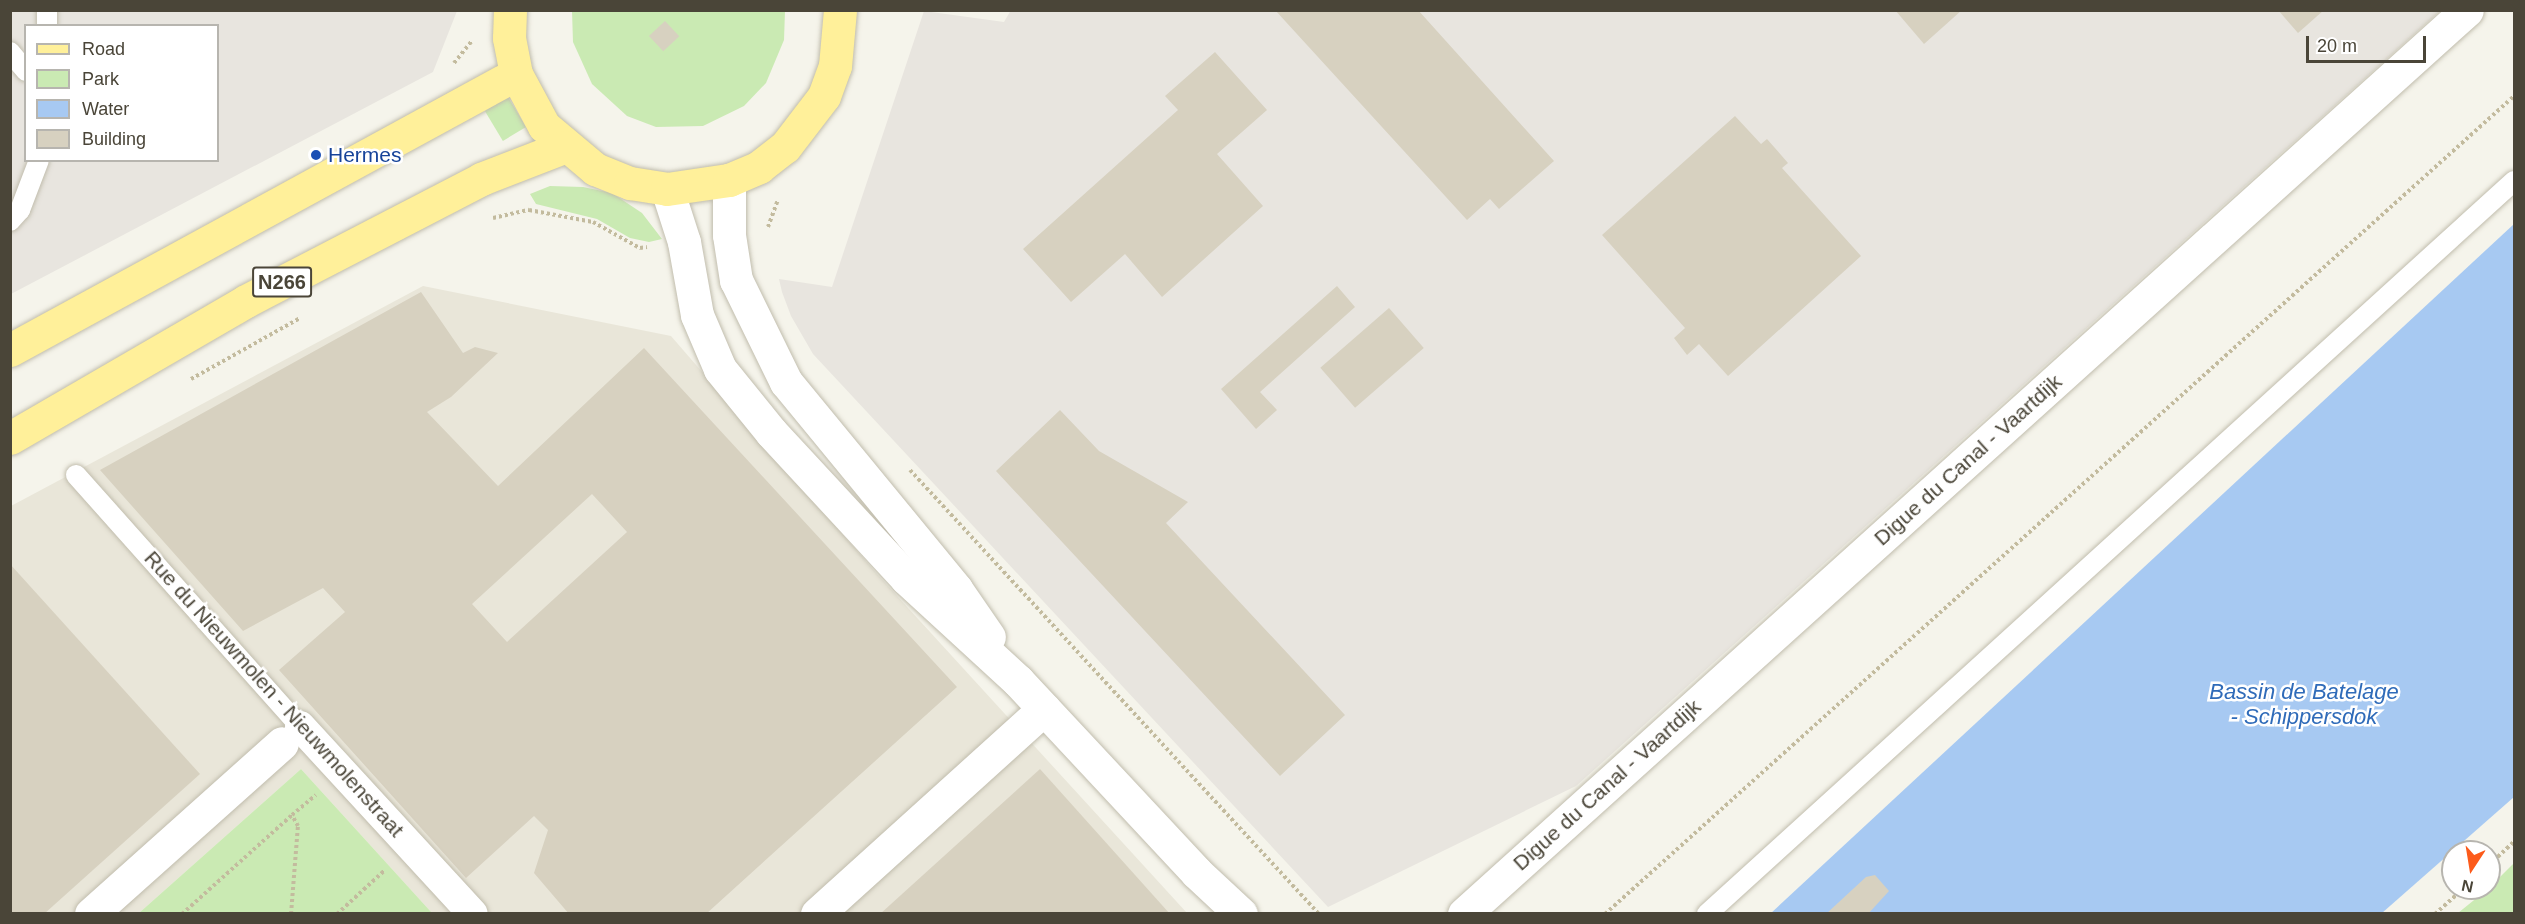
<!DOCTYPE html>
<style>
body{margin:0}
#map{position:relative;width:2525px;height:924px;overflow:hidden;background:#f5f4eb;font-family:Arial,sans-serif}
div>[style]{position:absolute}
.residential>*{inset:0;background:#e9e6d9}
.industrial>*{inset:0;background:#e8e5df}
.green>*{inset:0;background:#caeab3;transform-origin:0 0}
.water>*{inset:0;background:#a7c9f2}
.building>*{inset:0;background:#d7d1c0;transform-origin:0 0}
.path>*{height:4px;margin-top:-2px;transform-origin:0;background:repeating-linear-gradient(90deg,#c3bb9e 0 3px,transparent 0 6px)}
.roads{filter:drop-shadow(0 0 2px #c1bdad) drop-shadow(0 0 2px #c1bdad)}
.service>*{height:20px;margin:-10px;padding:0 10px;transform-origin:10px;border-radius:10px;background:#fff}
.pedestrian>*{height:30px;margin:-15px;padding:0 15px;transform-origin:15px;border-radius:15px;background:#fff}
.minor>*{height:33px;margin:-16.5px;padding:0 16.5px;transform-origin:16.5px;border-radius:16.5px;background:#fff}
.primary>*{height:33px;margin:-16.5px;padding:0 16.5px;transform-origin:16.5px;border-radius:16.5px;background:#fff09a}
.dots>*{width:16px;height:16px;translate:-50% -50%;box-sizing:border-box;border:3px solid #fff;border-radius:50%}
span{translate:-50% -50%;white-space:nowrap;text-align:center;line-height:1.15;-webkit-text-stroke:5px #fff;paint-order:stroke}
.shield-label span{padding:2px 4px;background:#fff;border:2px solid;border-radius:4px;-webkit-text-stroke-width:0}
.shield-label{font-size:20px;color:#4a4538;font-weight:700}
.transit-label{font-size:21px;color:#164399}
.left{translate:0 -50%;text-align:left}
.street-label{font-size:21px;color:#4a4538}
.water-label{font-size:22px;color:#2f6bb9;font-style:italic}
.frame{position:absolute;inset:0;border:12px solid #4a4538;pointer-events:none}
.legend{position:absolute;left:24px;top:24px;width:195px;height:138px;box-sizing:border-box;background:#fff;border:2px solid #b7b5af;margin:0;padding:8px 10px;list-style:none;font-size:18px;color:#4a4538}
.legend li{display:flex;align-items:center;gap:12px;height:30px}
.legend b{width:30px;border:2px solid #b7b5af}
.north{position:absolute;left:2441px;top:840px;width:60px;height:60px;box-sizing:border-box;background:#fff;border:2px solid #b7b5af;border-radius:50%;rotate:192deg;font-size:16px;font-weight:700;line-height:24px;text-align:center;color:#4a4538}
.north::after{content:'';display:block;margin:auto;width:21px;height:27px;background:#fc5b1b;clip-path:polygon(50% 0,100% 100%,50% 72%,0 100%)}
.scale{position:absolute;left:2306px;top:36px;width:120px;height:27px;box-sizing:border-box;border:3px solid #4a4538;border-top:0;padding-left:8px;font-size:18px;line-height:21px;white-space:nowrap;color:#4a4538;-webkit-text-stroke:4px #fff;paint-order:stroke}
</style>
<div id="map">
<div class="residential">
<i style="clip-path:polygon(423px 286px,671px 336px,877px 574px,1187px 913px,432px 913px,301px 769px,139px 913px,11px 914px,11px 506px)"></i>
</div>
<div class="industrial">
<i style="clip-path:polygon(1011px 10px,2440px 11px,1576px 786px,1328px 907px,813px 354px,791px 316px,782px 292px,779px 279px,832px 287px,924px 11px,1004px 22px)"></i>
<i style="clip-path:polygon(evenodd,11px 11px,457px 11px,433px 72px,11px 294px,11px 11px,26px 26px,218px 26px,218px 160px,26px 160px,26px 26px)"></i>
</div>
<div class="green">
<i style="clip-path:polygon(572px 11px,785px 11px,784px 40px,766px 83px,744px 106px,703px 126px,656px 127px,627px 116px,592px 84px,573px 42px)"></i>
<i style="left:508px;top:97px;width:35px;height:27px;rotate:59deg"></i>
<i style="clip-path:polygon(550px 186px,583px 187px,612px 193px,642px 213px,662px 239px,649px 242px,630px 238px,597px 219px,536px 204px,530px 194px)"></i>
<i style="clip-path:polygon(301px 769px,432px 913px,139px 913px)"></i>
<i style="clip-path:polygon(2514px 863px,2514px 913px,2458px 913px,2489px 888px)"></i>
</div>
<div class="water">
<i style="clip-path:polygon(2514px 224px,2514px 797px,2382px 913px,1770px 914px)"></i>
</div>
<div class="building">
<i style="clip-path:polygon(1275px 10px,1418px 10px,1554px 161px,1499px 209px,1490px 199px,1467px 220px)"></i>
<i style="clip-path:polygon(1895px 10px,1962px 10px,1924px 44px)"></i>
<i style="clip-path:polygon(2278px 10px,2324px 10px,2298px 33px)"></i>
<i style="left:665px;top:21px;width:21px;height:22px;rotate:47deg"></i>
<i style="clip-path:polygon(1215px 52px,1267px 110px,1217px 154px,1263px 206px,1162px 297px,1125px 254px,1071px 302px,1023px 249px,1178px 110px,1165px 96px)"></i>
<i style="clip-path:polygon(1735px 116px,1761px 144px,1767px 139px,1788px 163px,1782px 168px,1861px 256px,1728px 376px,1699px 344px,1687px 355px,1674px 338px,1685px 328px,1602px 235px)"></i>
<i style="clip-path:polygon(1337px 286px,1355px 307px,1260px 392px,1277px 410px,1256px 429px,1221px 389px)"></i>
<i style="clip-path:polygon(evenodd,421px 292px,463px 353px,475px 347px,498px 353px,451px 397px,427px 412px,498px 486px,644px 348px,957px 687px,706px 914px,569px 914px,534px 873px,548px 830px,534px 816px,466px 878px,279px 670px,345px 612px,323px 588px,243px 631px,100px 470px,421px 292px,592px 494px,627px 532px,507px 642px,472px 604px,592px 494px)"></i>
<i style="left:1389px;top:308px;width:53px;height:91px;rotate:49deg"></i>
<i style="clip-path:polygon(1060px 410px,1099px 451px,1188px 502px,1166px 523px,1345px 715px,1280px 776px,996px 471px)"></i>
<i style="clip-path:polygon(10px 564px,200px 774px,44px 914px,10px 914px)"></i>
<i style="clip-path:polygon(1040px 769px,1170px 914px,880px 914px)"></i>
<i style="clip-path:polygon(1875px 875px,1889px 891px,1868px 914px,1826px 914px,1866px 877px)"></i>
</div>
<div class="path">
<i style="left:454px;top:63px;width:28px;rotate:-51deg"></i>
<i style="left:493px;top:218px;width:37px;rotate:-13deg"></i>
<i style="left:529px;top:210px;width:65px;rotate:10.6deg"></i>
<i style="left:593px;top:222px;width:54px;rotate:29deg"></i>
<i style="left:640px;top:248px;width:7px;rotate:-8deg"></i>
<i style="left:768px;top:227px;width:29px;rotate:-70deg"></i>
<i style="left:191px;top:379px;width:125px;rotate:-29.2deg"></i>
<i style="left:910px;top:470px;width:604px;rotate:47.35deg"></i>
<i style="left:2489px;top:865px;width:34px;rotate:-43deg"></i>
<i style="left:182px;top:914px;width:148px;rotate:-42deg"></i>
<i style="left:291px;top:914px;width:88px;rotate:-85.5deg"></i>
<i style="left:298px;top:826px;width:13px;rotate:-119deg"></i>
<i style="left:292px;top:815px;width:31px;rotate:-40deg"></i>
<i style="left:337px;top:914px;width:64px;rotate:-42.5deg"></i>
<i style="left:1605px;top:914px;width:1223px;rotate:-41.98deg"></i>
<i style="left:2435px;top:914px;width:39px;rotate:-42deg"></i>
</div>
<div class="roads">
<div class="service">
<i style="left:47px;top:26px;width:16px;rotate:-90deg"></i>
<i style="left:10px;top:52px;width:25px;rotate:50deg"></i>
<i style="left:10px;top:221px;width:15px;rotate:-48deg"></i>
<i style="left:20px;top:210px;width:53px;rotate:-69.2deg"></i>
<i style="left:76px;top:475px;width:336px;rotate:48.3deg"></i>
<i style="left:300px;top:726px;width:10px;rotate:135deg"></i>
<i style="left:1707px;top:914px;width:1090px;rotate:-42.25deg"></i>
</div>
<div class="pedestrian">
<i style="left:300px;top:726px;width:255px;rotate:47.4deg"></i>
</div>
<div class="minor">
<i style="left:729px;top:180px;width:55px;rotate:90deg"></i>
<i style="left:729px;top:235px;width:46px;rotate:81.2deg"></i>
<i style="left:736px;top:280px;width:114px;rotate:63.9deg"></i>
<i style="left:786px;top:382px;width:268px;rotate:50.6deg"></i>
<i style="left:956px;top:589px;width:58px;rotate:55.5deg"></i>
<i style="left:667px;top:189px;width:56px;rotate:72.2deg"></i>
<i style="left:684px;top:242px;width:74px;rotate:79.9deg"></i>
<i style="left:697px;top:315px;width:59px;rotate:66.9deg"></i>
<i style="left:720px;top:369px;width:81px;rotate:51deg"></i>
<i style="left:771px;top:432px;width:199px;rotate:47.2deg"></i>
<i style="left:906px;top:578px;width:152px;rotate:42.6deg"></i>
<i style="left:1018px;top:681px;width:262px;rotate:47deg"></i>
<i style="left:1197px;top:873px;width:60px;rotate:43deg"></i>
<i style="left:91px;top:914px;width:256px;rotate:-41.8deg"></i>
<i style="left:817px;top:914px;width:306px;rotate:-42.1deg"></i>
<i style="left:1464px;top:914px;width:1350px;rotate:-42.03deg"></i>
</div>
<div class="primary">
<i style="left:510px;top:10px;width:28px;rotate:92deg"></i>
<i style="left:509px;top:38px;width:37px;rotate:79deg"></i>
<i style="left:516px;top:74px;width:59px;rotate:61.7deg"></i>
<i style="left:544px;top:126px;width:67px;rotate:40.1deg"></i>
<i style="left:595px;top:169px;width:38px;rotate:22deg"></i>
<i style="left:630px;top:183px;width:37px;rotate:9deg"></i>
<i style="left:667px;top:189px;width:63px;rotate:-8.3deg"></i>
<i style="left:729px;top:180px;width:33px;rotate:-23deg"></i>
<i style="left:759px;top:167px;width:33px;rotate:-38deg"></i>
<i style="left:785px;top:147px;width:64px;rotate:-52.6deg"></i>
<i style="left:824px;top:96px;width:32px;rotate:-70deg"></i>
<i style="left:835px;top:66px;width:56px;rotate:-84.9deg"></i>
<i style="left:10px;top:350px;width:576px;rotate:-28.61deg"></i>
<i style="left:10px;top:438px;width:273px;rotate:-30.1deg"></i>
<i style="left:246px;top:301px;width:265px;rotate:-27.4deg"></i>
<i style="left:481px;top:179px;width:89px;rotate:-21.1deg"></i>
</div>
</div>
<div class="dots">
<i style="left:316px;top:155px;background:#1a4fb4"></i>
</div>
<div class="shield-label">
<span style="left:282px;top:282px">N266</span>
</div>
<div class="transit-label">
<span class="left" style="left:328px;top:155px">Hermes</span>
</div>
<div class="street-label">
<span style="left:1968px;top:460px;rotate:-42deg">Digue du Canal - Vaartdijk</span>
<span style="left:274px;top:694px;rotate:48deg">Rue du Nieuwmolen - Nieuwmolenstraat</span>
<span style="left:1607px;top:785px;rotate:-42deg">Digue du Canal - Vaartdijk</span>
</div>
<div class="water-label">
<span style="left:2304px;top:704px">Bassin de Batelage<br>- Schippersdok</span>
</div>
<div class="frame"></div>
<ul class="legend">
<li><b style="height:8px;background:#fff09a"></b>Road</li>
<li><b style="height:16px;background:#caeab3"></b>Park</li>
<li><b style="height:16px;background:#a7c9f2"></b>Water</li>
<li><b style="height:16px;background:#d7d1c0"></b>Building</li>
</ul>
<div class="north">N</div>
<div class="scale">20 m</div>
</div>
